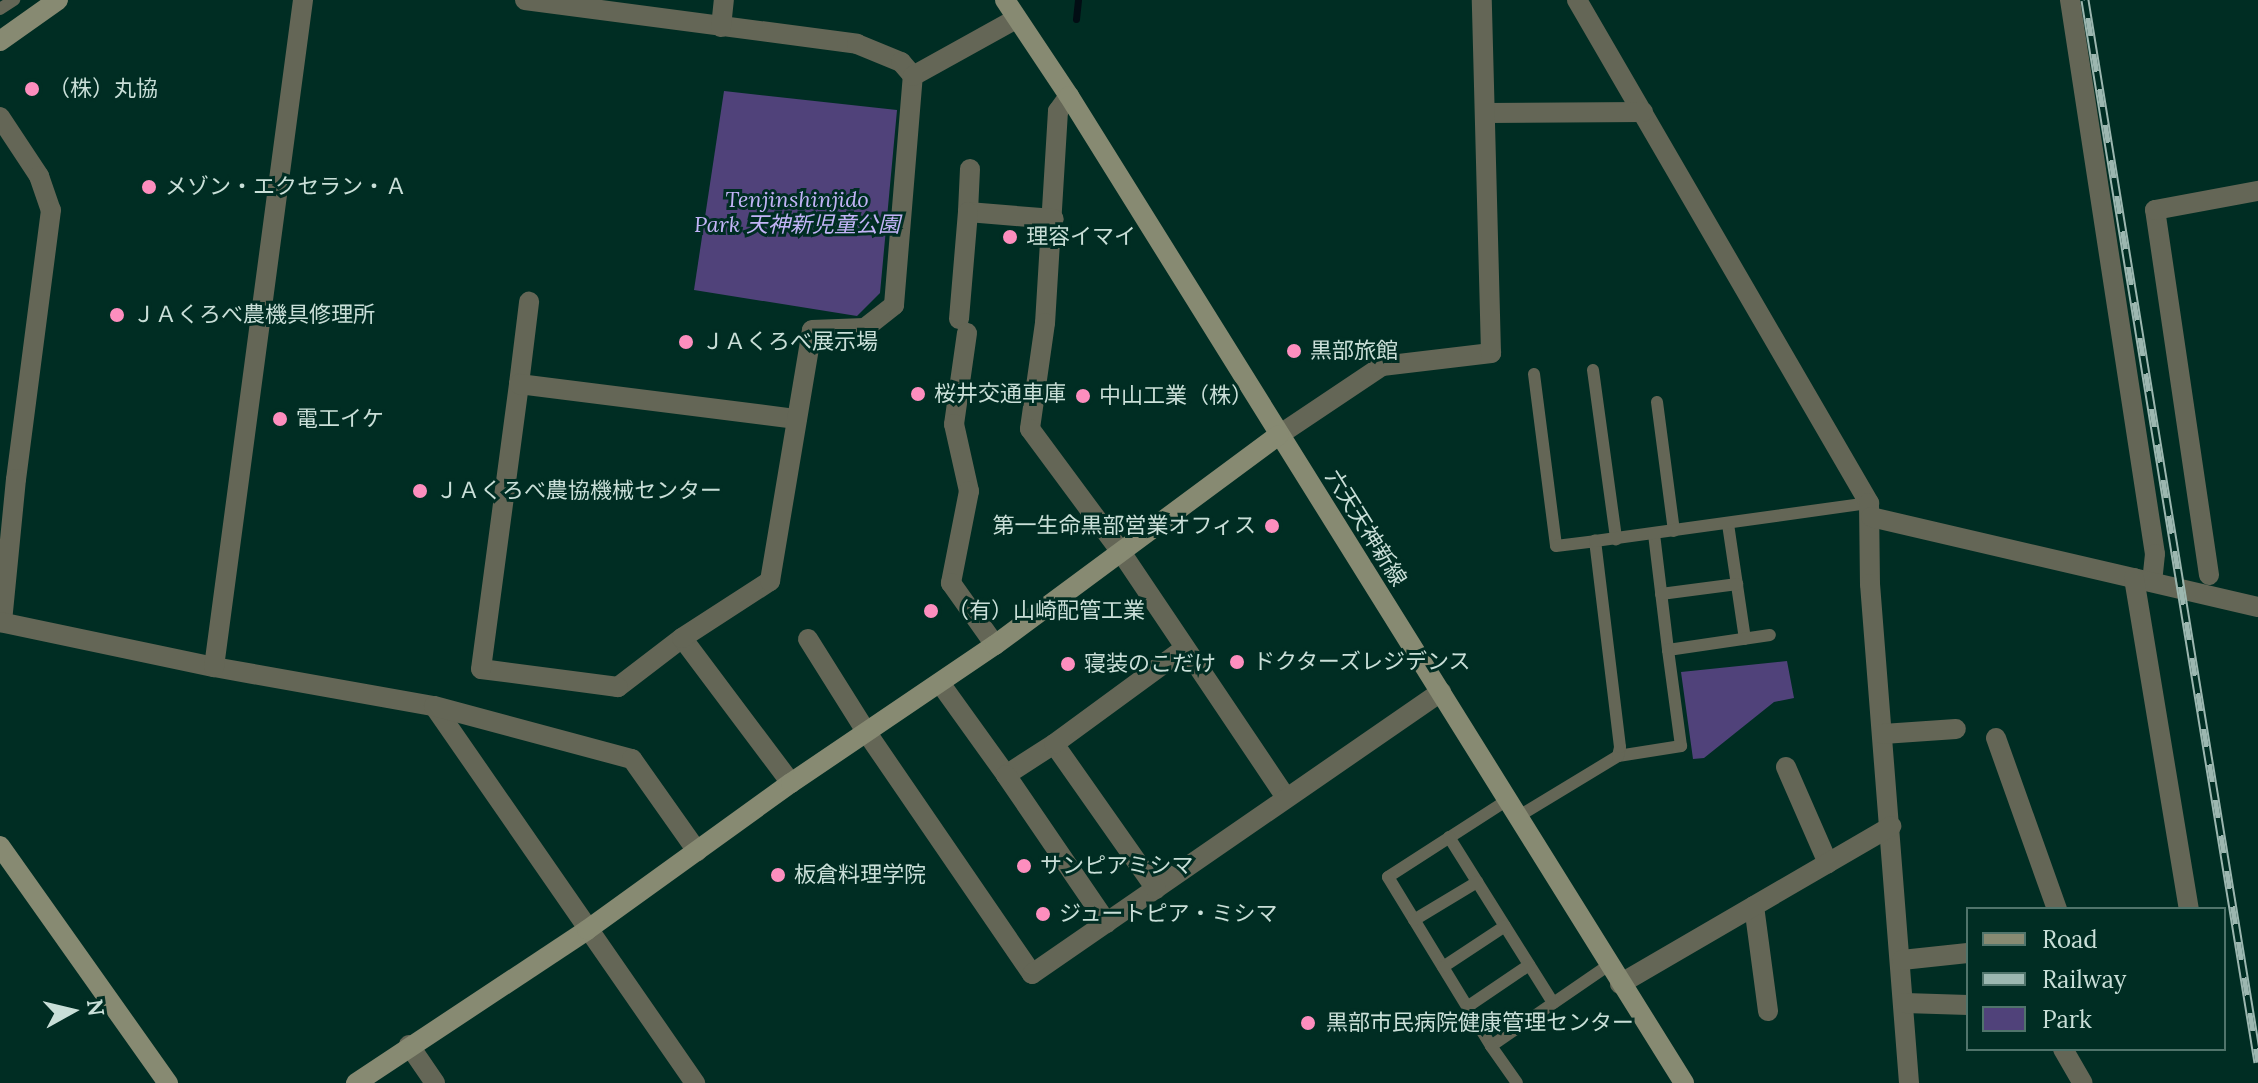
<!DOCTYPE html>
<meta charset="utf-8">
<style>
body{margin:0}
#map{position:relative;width:2258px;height:1083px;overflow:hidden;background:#002d23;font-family:Lora,"Noto Sans JP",serif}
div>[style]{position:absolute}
.green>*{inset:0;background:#50427a}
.stream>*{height:7px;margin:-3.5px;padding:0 3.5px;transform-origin:3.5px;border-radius:3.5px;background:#020d14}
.lane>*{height:12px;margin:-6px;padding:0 6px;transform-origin:6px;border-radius:6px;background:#646656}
.street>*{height:20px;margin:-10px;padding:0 10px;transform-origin:10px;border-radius:10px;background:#646656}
.secondary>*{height:20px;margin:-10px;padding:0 10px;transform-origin:10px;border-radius:10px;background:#878a72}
.rail>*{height:9px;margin-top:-4.5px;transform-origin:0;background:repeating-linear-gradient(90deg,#002d23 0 18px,#9cb7b0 0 36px);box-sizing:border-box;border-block:2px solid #9cb7b0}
.dots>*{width:22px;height:22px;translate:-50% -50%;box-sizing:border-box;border:4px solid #002d23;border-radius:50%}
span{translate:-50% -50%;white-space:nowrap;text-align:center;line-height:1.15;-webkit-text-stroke:6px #002d23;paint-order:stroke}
.poi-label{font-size:22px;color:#c9dfd8}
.left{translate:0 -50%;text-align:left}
.right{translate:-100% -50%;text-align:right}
.park-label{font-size:22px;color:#c2b4f7;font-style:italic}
.street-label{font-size:22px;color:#c9dfd8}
.legend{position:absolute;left:1966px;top:907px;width:260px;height:144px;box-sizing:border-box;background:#002d23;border:2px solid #50746b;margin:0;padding:10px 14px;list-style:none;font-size:24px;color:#c9dfd8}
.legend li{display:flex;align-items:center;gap:16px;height:40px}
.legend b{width:40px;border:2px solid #50746b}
.north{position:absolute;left:32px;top:971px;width:80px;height:80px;-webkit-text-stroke:6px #002d23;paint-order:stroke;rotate:82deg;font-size:22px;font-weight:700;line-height:32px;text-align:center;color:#c9dfd8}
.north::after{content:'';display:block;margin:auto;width:28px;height:36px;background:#c9dfd8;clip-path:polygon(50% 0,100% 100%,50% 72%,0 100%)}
</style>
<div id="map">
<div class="green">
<i style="clip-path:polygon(724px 91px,897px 110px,880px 293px,857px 316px,694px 290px)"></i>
<i style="clip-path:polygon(1787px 661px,1794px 698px,1774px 702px,1704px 758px,1693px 759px,1681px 672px)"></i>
</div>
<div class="stream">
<i style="left:1076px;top:19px;width:19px;rotate:-84deg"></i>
</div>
<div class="lane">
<i style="left:0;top:9px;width:17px;rotate:-33deg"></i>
<i style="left:1593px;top:370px;width:171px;rotate:82.2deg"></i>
<i style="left:1534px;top:374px;width:173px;rotate:82.7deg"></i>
<i style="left:1556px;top:546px;width:39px;rotate:-7deg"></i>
<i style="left:1657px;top:402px;width:130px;rotate:82.5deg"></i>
<i style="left:1728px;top:524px;width:116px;rotate:81.6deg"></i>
<i style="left:1654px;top:534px;width:117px;rotate:83.1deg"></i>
<i style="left:1668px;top:650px;width:103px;rotate:-8.4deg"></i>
<i style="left:1661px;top:594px;width:77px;rotate:-7.5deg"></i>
<i style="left:1618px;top:756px;width:64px;rotate:-9deg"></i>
<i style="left:1681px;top:746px;width:97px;rotate:-97.7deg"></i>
<i style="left:1509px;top:799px;width:144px;rotate:147.2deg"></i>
<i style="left:1388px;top:877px;width:198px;rotate:58.6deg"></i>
<i style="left:1491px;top:1046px;width:143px;rotate:-34.5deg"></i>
<i style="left:1519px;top:816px;width:116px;rotate:-31.2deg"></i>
<i style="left:1618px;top:756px;width:9px;rotate:-77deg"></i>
<i style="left:1620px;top:747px;width:208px;rotate:-96.9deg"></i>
<i style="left:1595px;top:541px;width:277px;rotate:-7.9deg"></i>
<i style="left:1449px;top:837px;width:196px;rotate:57.9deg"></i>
<i style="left:1414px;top:920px;width:74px;rotate:-31.1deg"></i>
<i style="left:1443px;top:967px;width:74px;rotate:-33.5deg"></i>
<i style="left:1467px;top:1007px;width:75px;rotate:-34.1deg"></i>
<i style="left:1491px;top:1046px;width:45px;rotate:54.9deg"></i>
</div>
<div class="street">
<i style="left:525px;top:0;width:335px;rotate:7.5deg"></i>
<i style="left:857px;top:44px;width:48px;rotate:22.2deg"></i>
<i style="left:901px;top:62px;width:18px;rotate:49deg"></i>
<i style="left:1577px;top:0;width:582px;rotate:59.86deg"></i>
<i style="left:1869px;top:503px;width:81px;rotate:89.3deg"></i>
<i style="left:1870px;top:584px;width:501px;rotate:85.53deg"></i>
<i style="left:2070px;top:0;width:560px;rotate:81.28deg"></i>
<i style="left:2155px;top:554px;width:28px;rotate:96deg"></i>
<i style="left:721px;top:27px;width:27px;rotate:-84deg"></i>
<i style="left:1069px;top:96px;width:19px;rotate:126deg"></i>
<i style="left:1058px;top:111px;width:212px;rotate:93.5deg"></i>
<i style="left:1045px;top:323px;width:107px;rotate:98.1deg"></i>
<i style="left:1030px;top:429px;width:153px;rotate:53.5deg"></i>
<i style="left:1121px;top:552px;width:294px;rotate:56.1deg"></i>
<i style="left:1486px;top:113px;width:157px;rotate:-0.4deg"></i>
<i style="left:0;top:117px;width:71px;rotate:56.5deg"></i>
<i style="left:39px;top:176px;width:36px;rotate:71deg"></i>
<i style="left:51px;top:210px;width:271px;rotate:97.4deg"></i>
<i style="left:16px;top:479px;width:144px;rotate:95.6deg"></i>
<i style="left:970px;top:169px;width:43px;rotate:92.7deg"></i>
<i style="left:968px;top:212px;width:86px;rotate:4.7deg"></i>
<i style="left:959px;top:319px;width:107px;rotate:-85.2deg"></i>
<i style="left:967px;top:333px;width:92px;rotate:98.1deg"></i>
<i style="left:954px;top:424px;width:69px;rotate:77.4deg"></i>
<i style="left:969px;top:491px;width:94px;rotate:101.1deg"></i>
<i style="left:951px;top:583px;width:76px;rotate:54.6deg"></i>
<i style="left:519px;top:384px;width:83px;rotate:-83deg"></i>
<i style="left:1279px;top:435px;width:124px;rotate:-33.8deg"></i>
<i style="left:1382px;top:366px;width:110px;rotate:-6.8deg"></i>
<i style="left:1491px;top:353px;width:353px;rotate:-91.5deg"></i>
<i style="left:1871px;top:517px;width:397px;rotate:13.1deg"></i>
<i style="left:2209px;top:575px;width:369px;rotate:-98.4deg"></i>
<i style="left:2155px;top:210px;width:105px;rotate:-10.5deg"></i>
<i style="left:2134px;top:578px;width:336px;rotate:80.6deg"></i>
<i style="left:0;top:622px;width:219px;rotate:11.9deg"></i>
<i style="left:214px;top:667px;width:223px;rotate:10.1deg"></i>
<i style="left:434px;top:706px;width:459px;rotate:55.3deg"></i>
<i style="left:682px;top:638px;width:81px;rotate:142.6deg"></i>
<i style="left:618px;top:687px;width:138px;rotate:-172.5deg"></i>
<i style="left:481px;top:669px;width:288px;rotate:-82.4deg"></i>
<i style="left:519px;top:384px;width:280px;rotate:7.2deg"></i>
<i style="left:808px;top:639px;width:111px;rotate:57.9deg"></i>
<i style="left:867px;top:733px;width:292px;rotate:55.6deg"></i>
<i style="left:1032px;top:974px;width:497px;rotate:-34.6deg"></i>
<i style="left:214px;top:667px;width:673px;rotate:-82.4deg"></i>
<i style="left:940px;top:683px;width:113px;rotate:54.3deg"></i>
<i style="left:1006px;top:775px;width:57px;rotate:-32.9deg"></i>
<i style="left:434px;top:706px;width:205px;rotate:15deg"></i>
<i style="left:632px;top:759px;width:113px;rotate:54.8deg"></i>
<i style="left:1883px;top:734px;width:73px;rotate:-3.9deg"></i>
<i style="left:1996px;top:738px;width:182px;rotate:70.4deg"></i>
<i style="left:1786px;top:767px;width:105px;rotate:66.4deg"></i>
<i style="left:1006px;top:775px;width:179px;rotate:55.7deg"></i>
<i style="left:791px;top:783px;width:181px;rotate:-126.9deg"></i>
<i style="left:682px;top:638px;width:105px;rotate:-32.9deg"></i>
<i style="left:770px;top:581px;width:254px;rotate:-80.5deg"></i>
<i style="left:812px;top:330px;width:53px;rotate:-2.2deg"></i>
<i style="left:865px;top:328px;width:37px;rotate:-38deg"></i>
<i style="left:894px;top:305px;width:230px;rotate:-85.3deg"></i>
<i style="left:913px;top:76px;width:118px;rotate:-29deg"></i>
<i style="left:1156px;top:889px;width:177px;rotate:-125.1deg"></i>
<i style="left:1054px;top:744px;width:161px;rotate:-36.2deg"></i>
<i style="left:1754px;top:906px;width:106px;rotate:82.4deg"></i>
<i style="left:1902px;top:960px;width:66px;rotate:-6.1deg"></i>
<i style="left:1620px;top:984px;width:314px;rotate:-30.2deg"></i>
<i style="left:1905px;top:1003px;width:63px;rotate:1.8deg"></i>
<i style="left:409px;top:1045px;width:46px;rotate:55.6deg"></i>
<i style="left:2063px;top:1049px;width:39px;rotate:60deg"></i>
</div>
<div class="secondary">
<i style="left:1005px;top:0;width:115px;rotate:56.3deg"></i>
<i style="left:1069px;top:96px;width:1163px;rotate:58.07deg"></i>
<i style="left:0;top:41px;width:71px;rotate:-35.3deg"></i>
<i style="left:0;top:846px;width:291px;rotate:54.7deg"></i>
<i style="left:356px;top:1083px;width:277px;rotate:-33.5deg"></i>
<i style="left:587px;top:930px;width:251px;rotate:-35.8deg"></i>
<i style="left:791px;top:783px;width:246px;rotate:-34.1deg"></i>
<i style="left:995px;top:645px;width:353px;rotate:-36.5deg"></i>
</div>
<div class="rail">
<i style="left:2085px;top:0;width:1076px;rotate:80.75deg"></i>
</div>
<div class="dots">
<i style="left:32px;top:89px;background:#fd8ebe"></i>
<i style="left:149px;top:187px;background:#fd8ebe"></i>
<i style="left:1010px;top:237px;background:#fd8ebe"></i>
<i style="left:117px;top:315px;background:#fd8ebe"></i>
<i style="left:686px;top:342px;background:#fd8ebe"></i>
<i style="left:1294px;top:351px;background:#fd8ebe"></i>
<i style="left:918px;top:394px;background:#fd8ebe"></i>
<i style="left:1083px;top:396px;background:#fd8ebe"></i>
<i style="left:280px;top:419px;background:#fd8ebe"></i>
<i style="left:420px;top:491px;background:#fd8ebe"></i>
<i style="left:1272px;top:526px;background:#fd8ebe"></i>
<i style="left:931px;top:611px;background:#fd8ebe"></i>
<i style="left:1237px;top:662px;background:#fd8ebe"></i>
<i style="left:1068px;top:664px;background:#fd8ebe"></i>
<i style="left:1024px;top:866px;background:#fd8ebe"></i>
<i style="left:778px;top:875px;background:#fd8ebe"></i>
<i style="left:1043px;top:914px;background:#fd8ebe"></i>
<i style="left:1308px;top:1023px;background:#fd8ebe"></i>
</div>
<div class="poi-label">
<span class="left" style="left:48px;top:89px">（株）丸協</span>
<span class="left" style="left:165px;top:187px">メゾン・エクセラン・Ａ</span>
<span class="left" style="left:1026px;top:237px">理容イマイ</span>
<span class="left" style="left:133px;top:315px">ＪＡくろべ農機具修理所</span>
<span class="left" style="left:702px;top:342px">ＪＡくろべ展示場</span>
<span class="left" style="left:1310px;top:351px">黒部旅館</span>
<span class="left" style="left:934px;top:394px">桜井交通車庫</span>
<span class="left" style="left:1099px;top:396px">中山工業（株）</span>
<span class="left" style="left:296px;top:419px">電工イケ</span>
<span class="left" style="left:436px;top:491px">ＪＡくろべ農協機械センター</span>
<span class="right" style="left:1256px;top:526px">第一生命黒部営業オフィス</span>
<span class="left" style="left:947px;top:611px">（有）山崎配管工業</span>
<span class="left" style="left:1253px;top:662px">ドクターズレジデンス</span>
<span class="left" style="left:1084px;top:664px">寝装のこだけ</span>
<span class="left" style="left:1040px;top:866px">サンピアミシマ</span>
<span class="left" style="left:794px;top:875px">板倉料理学院</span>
<span class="left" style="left:1059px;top:914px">ジュートピア・ミシマ</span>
<span class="left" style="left:1326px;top:1023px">黒部市民病院健康管理センター</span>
</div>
<div class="park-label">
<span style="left:797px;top:212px">Tenjinshinjido<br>Park 天神新児童公園</span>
</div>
<div class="street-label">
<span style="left:1366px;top:528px;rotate:58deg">六天天神新線</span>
</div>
<ul class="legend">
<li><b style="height:10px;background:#878a72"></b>Road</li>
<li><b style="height:10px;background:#9cb7b0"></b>Railway</li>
<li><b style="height:22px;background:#50427a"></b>Park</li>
</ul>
<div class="north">N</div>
</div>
